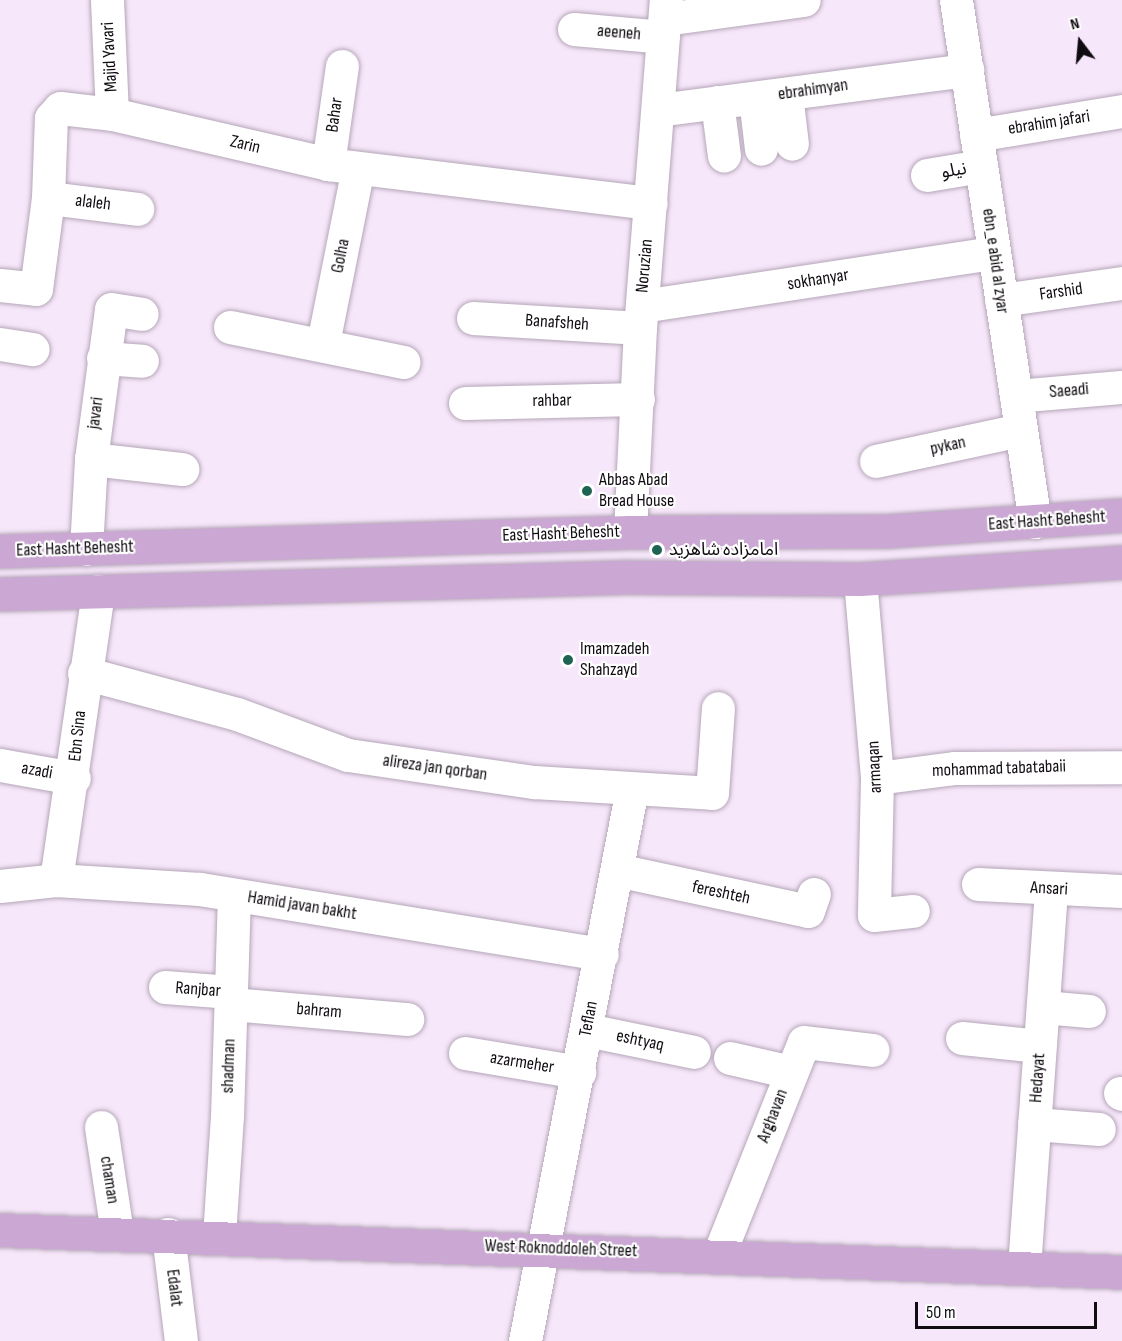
<!DOCTYPE html>
<meta charset="utf-8">
<style>
body{margin:0}
#map{position:relative;width:1122px;height:1341px;overflow:hidden;background:#f7e7fa;font-family:"Sofia Sans Condensed","Noto Sans Arabic",sans-serif}
div>[style]{position:absolute}
.roads{filter:drop-shadow(0 0 2px #b4a6b8) drop-shadow(0 0 2px #b4a6b8)}
.minor>*{height:33px;margin:-16.5px;padding:0 16.5px;transform-origin:16.5px;border-radius:16.5px;background:#fff}
.major>*{height:33px;margin:-16.5px;padding:0 16.5px;transform-origin:16.5px;border-radius:16.5px;background:#cba7d3}
.dots>*{width:16px;height:16px;translate:-50% -50%;box-sizing:border-box;border:3px solid #fff;border-radius:50%}
span{translate:-50% -50%;white-space:nowrap;text-align:center;line-height:1.15;-webkit-text-stroke:4.5px #fff;paint-order:stroke}
.street-label{font-size:18px;color:#110c12}
.poi-label{font-size:18px;color:#110c12}
.left{translate:0 -50%;text-align:left}
.north{position:absolute;left:1050px;top:12px;width:60px;height:60px;-webkit-text-stroke:4px #fff;paint-order:stroke;rotate:344deg;font-size:16px;font-weight:700;line-height:24px;text-align:center;color:#110c12}
.north::after{content:'';display:block;margin:auto;width:21px;height:27px;background:#110c12;clip-path:polygon(50% 0,100% 100%,50% 72%,0 100%)}
.scale{position:absolute;left:915px;top:1302px;width:182px;height:27px;box-sizing:border-box;border:3px solid #110c12;border-top:0;padding-left:8px;font-size:18px;line-height:21px;white-space:nowrap;color:#110c12;-webkit-text-stroke:4px #fff;paint-order:stroke}
</style>
<div id="map">
<div class="roads">
<div class="minor">
<i style="left:107px;top:0;width:114px;rotate:87.5deg"></i>
<i style="left:956px;top:0;width:528px;rotate:81.39deg"></i>
<i style="left:665px;top:19px;width:140px;rotate:-7.8deg"></i>
<i style="left:574px;top:29px;width:89px;rotate:5.1deg"></i>
<i style="left:786px;top:94px;width:50px;rotate:83.2deg"></i>
<i style="left:755px;top:98px;width:51px;rotate:83.3deg"></i>
<i style="left:717px;top:102px;width:54px;rotate:82.6deg"></i>
<i style="left:658px;top:110px;width:312px;rotate:-7.4deg"></i>
<i style="left:976px;top:135px;width:148px;rotate:-9.3deg"></i>
<i style="left:328px;top:164px;width:99px;rotate:-81.9deg"></i>
<i style="left:927px;top:175px;width:55px;rotate:-9.5deg"></i>
<i style="left:48px;top:198px;width:90px;rotate:7deg"></i>
<i style="left:0;top:285px;width:36px;rotate:6deg"></i>
<i style="left:36px;top:289px;width:92px;rotate:-82.5deg"></i>
<i style="left:48px;top:198px;width:80px;rotate:-87.9deg"></i>
<i style="left:51px;top:118px;width:13px;rotate:-48deg"></i>
<i style="left:60px;top:108px;width:52px;rotate:6.6deg"></i>
<i style="left:112px;top:114px;width:222px;rotate:13deg"></i>
<i style="left:328px;top:164px;width:325px;rotate:6.9deg"></i>
<i style="left:1001px;top:300px;width:122px;rotate:-8deg"></i>
<i style="left:642px;top:306px;width:356px;rotate:-8.6deg"></i>
<i style="left:473px;top:318px;width:167px;rotate:3.4deg"></i>
<i style="left:230px;top:327px;width:177px;rotate:11.4deg"></i>
<i style="left:323px;top:343px;width:178px;rotate:-78.7deg"></i>
<i style="left:0;top:344px;width:33px;rotate:9deg"></i>
<i style="left:103px;top:358px;width:39px;rotate:4deg"></i>
<i style="left:1016px;top:396px;width:106px;rotate:-4.9deg"></i>
<i style="left:465px;top:403px;width:173px;rotate:-1.3deg"></i>
<i style="left:91px;top:459px;width:92px;rotate:6.3deg"></i>
<i style="left:876px;top:461px;width:147px;rotate:-12.1deg"></i>
<i style="left:630px;top:532px;width:204px;rotate:-87.2deg"></i>
<i style="left:640px;top:328px;width:329px;rotate:-85.5deg"></i>
<i style="left:86px;top:549px;width:90px;rotate:-86.8deg"></i>
<i style="left:91px;top:459px;width:151px;rotate:-82.4deg"></i>
<i style="left:111px;top:309px;width:31px;rotate:9deg"></i>
<i style="left:860px;top:579px;width:200px;rotate:85.1deg"></i>
<i style="left:877px;top:778px;width:137px;rotate:91.3deg"></i>
<i style="left:874px;top:915px;width:39px;rotate:-6deg"></i>
<i style="left:84px;top:673px;width:158px;rotate:15deg"></i>
<i style="left:237px;top:714px;width:118px;rotate:20.3deg"></i>
<i style="left:348px;top:755px;width:188px;rotate:8.3deg"></i>
<i style="left:534px;top:782px;width:178px;rotate:3.5deg"></i>
<i style="left:712px;top:793px;width:85px;rotate:-86deg"></i>
<i style="left:0;top:765px;width:75px;rotate:10deg"></i>
<i style="left:877px;top:778px;width:79px;rotate:-7.3deg"></i>
<i style="left:955px;top:768px;width:167px;rotate:-0.3deg"></i>
<i style="left:617px;top:870px;width:195px;rotate:12.1deg"></i>
<i style="left:808px;top:911px;width:18px;rotate:-71deg"></i>
<i style="left:56px;top:880px;width:292px;rotate:-81.7deg"></i>
<i style="left:978px;top:884px;width:142px;rotate:2.8deg"></i>
<i style="left:0;top:886px;width:56px;rotate:-6.1deg"></i>
<i style="left:56px;top:880px;width:144px;rotate:3.6deg"></i>
<i style="left:200px;top:889px;width:407px;rotate:9.2deg"></i>
<i style="left:165px;top:987px;width:66px;rotate:4.3deg"></i>
<i style="left:231px;top:1004px;width:177px;rotate:4.9deg"></i>
<i style="left:1043px;top:1007px;width:46px;rotate:5deg"></i>
<i style="left:587px;top:1030px;width:109px;rotate:11.6deg"></i>
<i style="left:962px;top:1038px;width:78px;rotate:5.9deg"></i>
<i style="left:465px;top:1053px;width:116px;rotate:9.5deg"></i>
<i style="left:730px;top:1058px;width:63px;rotate:12.9deg"></i>
<i style="left:1120px;top:1093px;width:2px;rotate:27deg"></i>
<i style="left:1034px;top:1124px;width:65px;rotate:4.4deg"></i>
<i style="left:101px;top:1127px;width:107px;rotate:81.4deg"></i>
<i style="left:168px;top:1234px;width:108px;rotate:83.1deg"></i>
<i style="left:219px;top:1236px;width:119px;rotate:-86.2deg"></i>
<i style="left:227px;top:1117px;width:222px;rotate:-88.2deg"></i>
<i style="left:719px;top:1254px;width:228px;rotate:-68.2deg"></i>
<i style="left:804px;top:1042px;width:69px;rotate:6.6deg"></i>
<i style="left:1024px;top:1267px;width:379px;rotate:-85.9deg"></i>
<i style="left:525px;top:1341px;width:562px;rotate:-79.03deg"></i>
</div>
<div class="major">
<i style="left:0;top:551px;width:630px;rotate:-1.73deg"></i>
<i style="left:630px;top:532px;width:257px;rotate:-0.2deg"></i>
<i style="left:887px;top:531px;width:236px;rotate:-3.9deg"></i>
<i style="left:0;top:594px;width:627px;rotate:-1.55deg"></i>
<i style="left:627px;top:577px;width:233px;rotate:0.5deg"></i>
<i style="left:860px;top:579px;width:263px;rotate:-3.7deg"></i>
<i style="left:0;top:1230px;width:1123px;rotate:2.14deg"></i>
</div>
</div>
<div class="dots">
<i style="left:587px;top:491px;background:#1f6355"></i>
<i style="left:657px;top:550px;background:#1f6355"></i>
<i style="left:568px;top:660px;background:#1f6355"></i>
</div>
<div class="street-label">
<span style="left:619px;top:33px;rotate:5deg">aeeneh</span>
<span style="left:110px;top:57px;rotate:-93deg">Majid Yavari</span>
<span style="left:813px;top:90px;rotate:-8deg">ebrahimyan</span>
<span style="left:335px;top:115px;rotate:-82deg">Bahar</span>
<span style="left:1049px;top:123px;rotate:-9deg">ebrahim jafari</span>
<span style="left:245px;top:145px;rotate:13deg">Zarin</span>
<span style="left:954px;top:171px;rotate:-10deg">نیلو</span>
<span style="left:93px;top:203px;rotate:7deg">alaleh</span>
<span style="left:341px;top:256px;rotate:-79deg">Golha</span>
<span style="left:995px;top:261px;rotate:82deg">ebn_e abid al zyar</span>
<span style="left:645px;top:266px;rotate:-85deg">Noruzian</span>
<span style="left:818px;top:280px;rotate:-9deg">sokhanyar</span>
<span style="left:1061px;top:292px;rotate:-8deg">Farshid</span>
<span style="left:557px;top:323px;rotate:4deg">Banafsheh</span>
<span style="left:1069px;top:391px;rotate:-5deg">Saeadi</span>
<span style="left:552px;top:401px;rotate:-1deg">rahbar</span>
<span style="left:96px;top:413px;rotate:-83deg">javari</span>
<span style="left:948px;top:446px;rotate:-12deg">pykan</span>
<span style="left:1047px;top:521px;rotate:-4deg">East Hasht Behesht</span>
<span style="left:561px;top:534px;rotate:-2deg">East Hasht Behesht</span>
<span style="left:75px;top:549px;rotate:-2deg">East Hasht Behesht</span>
<span style="left:78px;top:736px;rotate:-84deg">Ebn Sina</span>
<span style="left:875px;top:767px;rotate:-93deg">armaqan</span>
<span style="left:435px;top:768px;rotate:8deg">alireza jan qorban</span>
<span style="left:999px;top:769px;rotate:-2deg">mohammad tabatabaii</span>
<span style="left:37px;top:771px;rotate:10deg">azadi</span>
<span style="left:1049px;top:889px;rotate:3deg">Ansari</span>
<span style="left:721px;top:893px;rotate:12deg">fereshteh</span>
<span style="left:302px;top:906px;rotate:9deg">Hamid javan bakht</span>
<span style="left:198px;top:990px;rotate:4deg">Ranjbar</span>
<span style="left:319px;top:1011px;rotate:5deg">bahram</span>
<span style="left:589px;top:1019px;rotate:-79deg">Teflan</span>
<span style="left:640px;top:1041px;rotate:12deg">eshtyaq</span>
<span style="left:522px;top:1063px;rotate:9deg">azarmeher</span>
<span style="left:229px;top:1066px;rotate:-88deg">shadman</span>
<span style="left:1038px;top:1078px;rotate:-86deg">Hedayat</span>
<span style="left:773px;top:1116px;rotate:-69deg">Arghavan</span>
<span style="left:109px;top:1180px;rotate:81deg">chaman</span>
<span style="left:561px;top:1249px;rotate:2deg">West Roknoddoleh Street</span>
<span style="left:174px;top:1288px;rotate:83deg">Edalat</span>
</div>
<div class="poi-label">
<span class="left" style="left:599px;top:491px">Abbas Abad<br>Bread House</span>
<span class="left" style="left:669px;top:550px">امامزاده شاهزید</span>
<span class="left" style="left:580px;top:660px">Imamzadeh<br>Shahzayd</span>
</div>
<div class="north">N</div>
<div class="scale">50 m</div>
</div>
